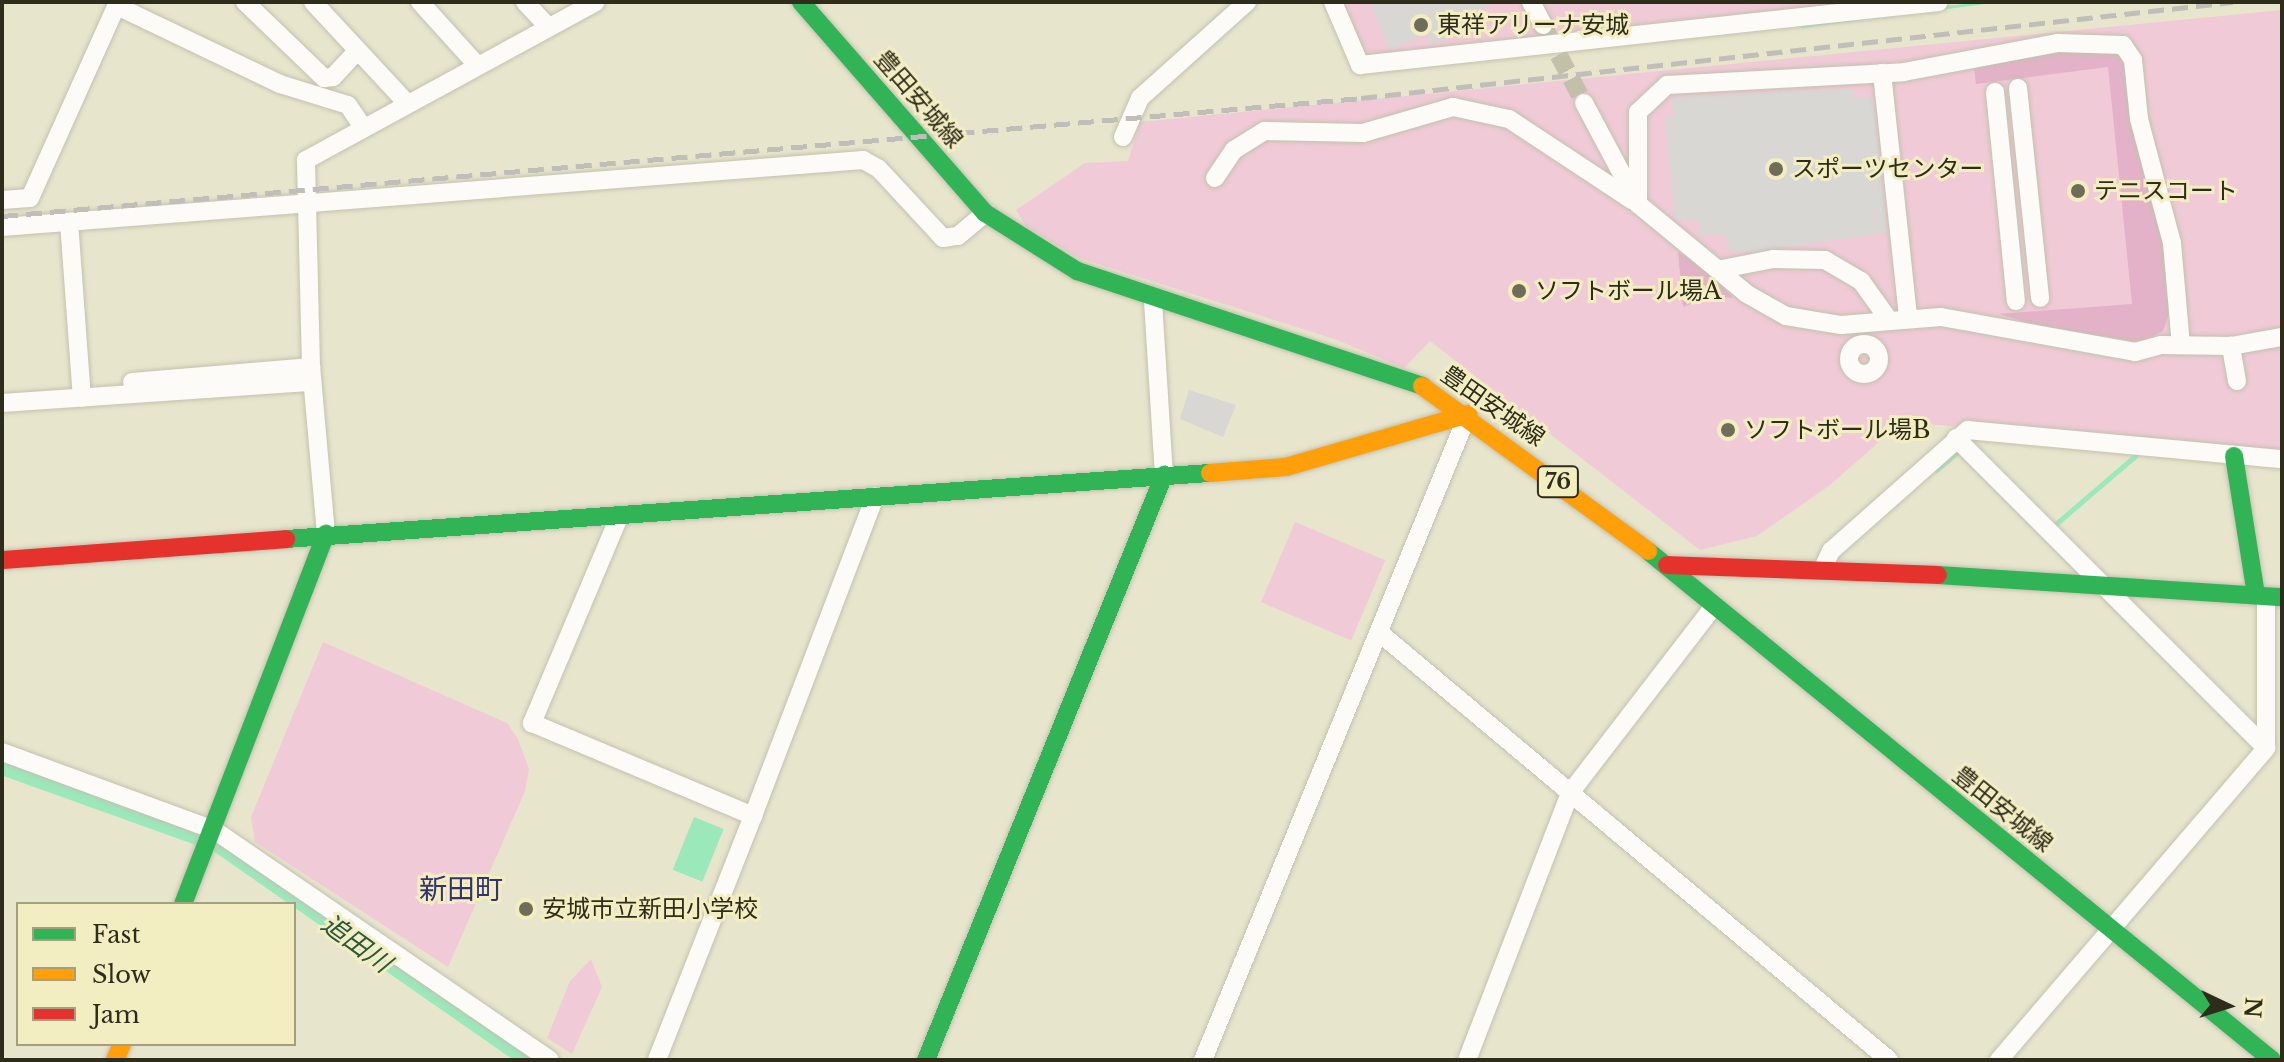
<!DOCTYPE html>
<meta charset="utf-8">
<style>
body{margin:0}
#map{position:relative;width:2284px;height:1062px;overflow:hidden;background:#e8e5cd;font-family:"Libre Baskerville","Noto Sans JP",serif}
div>[style]{position:absolute}
.green>*{inset:0;background:#f1cad7;transform-origin:0 0}
.forest>*{inset:0;background:#e4b2c8}
.water>*{inset:0;background:#9be8bb;transform-origin:0 0}
.stream>*{height:5px;margin:-2.5px;padding:0 2.5px;transform-origin:2.5px;border-radius:2.5px;background:#9be8bb}
.canal>*{height:16px;margin:-8px;padding:0 8px;transform-origin:8px;border-radius:8px;background:#9be8bb}
.building>*{inset:0;background:#d8d7d4}
.street-tunnel>*{height:18px;margin-top:-9px;transform-origin:0;background:repeating-linear-gradient(90deg,#c3c0a9 0 18px,transparent 0 27px)}
.roads{filter:drop-shadow(0 0 2px #c3c1ae) drop-shadow(0 0 2px #c3c1ae)}
.street>*{height:18px;margin:-9px;padding:0 9px;transform-origin:9px;border-radius:9px;background:#fcfbf8}
.street>.ring{margin:-9px;padding:0;box-sizing:content-box;background:none;border:18px solid #fcfbf8;border-radius:50%}
.fast>*{height:18px;margin:-9px;padding:0 9px;transform-origin:9px;border-radius:9px;background:#30b455}
.slow>*{height:18px;margin:-9px;padding:0 9px;transform-origin:9px;border-radius:9px;background:#ff9f0a}
.jam>*{height:18px;margin:-9px;padding:0 9px;transform-origin:9px;border-radius:9px;background:#e5322d}
.rail>*{height:5px;margin-top:-2.5px;transform-origin:0;background:repeating-linear-gradient(90deg,#bfbeb8 0 16px,transparent 0 24px)}
.dots>*{width:22px;height:22px;translate:-50% -50%;box-sizing:border-box;border:4px solid #f3edc2;border-radius:50%}
span{translate:-50% -50%;white-space:nowrap;text-align:center;line-height:1.15;-webkit-text-stroke:6px #f3edc2;paint-order:stroke}
.shield-label span{padding:2px 6px;background:#f3edc2;border:2px solid;border-radius:6px;-webkit-text-stroke-width:0}
.shield-label{font-size:22px;color:#2e2c1b;font-weight:700}
.poi-label{font-size:24px;color:#2e2c1b}
.left{translate:0 -50%;text-align:left}
.street-label{font-size:24px;color:#2e2c1b}
.water-label{font-size:26px;color:#295841;font-style:italic}
.quarter-label{font-size:28px;color:#34336e}
.frame{position:absolute;inset:0;border:4px solid #2e2c1b;pointer-events:none}
.legend{position:absolute;left:16px;top:902px;width:280px;height:144px;box-sizing:border-box;background:#f3edc2;border:2px solid #a4a07f;margin:0;padding:10px 14px;list-style:none;font-size:24px;color:#2e2c1b}
.legend li{display:flex;align-items:center;gap:16px;height:40px}
.legend b{width:40px;border:2px solid #a4a07f}
.north{position:absolute;left:2188px;top:966px;width:80px;height:80px;-webkit-text-stroke:6px #f3edc2;paint-order:stroke;rotate:94deg;font-size:22px;font-weight:700;line-height:32px;text-align:center;color:#2e2c1b}
.north::after{content:'';display:block;margin:auto;width:28px;height:36px;background:#2e2c1b;clip-path:polygon(50% 0,100% 100%,50% 72%,0 100%)}
</style>
<div id="map">
<div class="green">
<i style="clip-path:polygon(1338px 2px,1899px 2px,1362px 61px)"></i>
<i style="clip-path:polygon(2282px 10px,2282px 453px,1902px 422px,1830px 485px,1757px 536px,1700px 550px,1430px 341px,1404px 368px,1337px 340px,1079px 258px,1026px 226px,1016px 210px,1085px 163px,1128px 161px,1140px 122px)"></i>
<i style="left:1295px;top:522px;width:98px;height:87px;rotate:23deg"></i>
<i style="clip-path:polygon(323px 642px,507px 723px,518px 739px,529px 769px,525px 791px,448px 967px,255px 842px,251px 817px)"></i>
<i style="clip-path:polygon(591px 959px,602px 987px,572px 1054px,547px 1038px,570px 981px)"></i>
</div>
<div class="forest">
<i style="clip-path:polygon(2115px 51px,2125px 61px,2162px 236px,2170px 311px,2163px 331px,2141px 342px,2049px 329px,1999px 314px,2132px 304px,2108px 67px,1976px 84px,1974px 67px,2040px 52px)"></i>
<i style="clip-path:polygon(1678px 252px,1706px 267px,1733px 298px,1713px 296px,1683px 307px)"></i>
</div>
<div class="water">
<i style="clip-path:polygon(2001px 2px,1801px 28px,1800px 21px,1983px 2px)"></i>
<i style="left:694px;top:817px;width:32px;height:57px;rotate:22deg"></i>
</div>
<div class="stream">
<i style="left:1936px;top:470px;width:34px;rotate:-40deg"></i>
<i style="left:2051px;top:528px;width:111px;rotate:-40.6deg"></i>
</div>
<div class="canal">
<i style="left:2px;top:767px;width:228px;rotate:19.7deg"></i>
<i style="left:217px;top:844px;width:379px;rotate:34.8deg"></i>
</div>
<div class="building">
<i style="clip-path:polygon(1370px 2px,1499px 2px,1460px 18px,1466px 32px,1431px 45px,1427px 34px,1389px 50px)"></i>
<i style="clip-path:polygon(1853px 89px,1854px 98px,1873px 97px,1887px 233px,1749px 252px,1728px 250px,1726px 235px,1700px 235px,1700px 221px,1675px 219px,1665px 116px,1673px 117px,1672px 97px)"></i>
<i style="clip-path:polygon(1189px 390px,1236px 405px,1223px 437px,1180px 419px)"></i>
</div>
<div class="street-tunnel">
<i style="left:1546px;top:31px;width:81px;rotate:62.2deg"></i>
</div>
<div class="roads">
<div class="street">
<i style="left:245px;top:2px;width:110px;rotate:43.9deg"></i>
<i style="left:324px;top:78px;width:9px;rotate:-6deg"></i>
<i style="left:333px;top:77px;width:35px;rotate:-47deg"></i>
<i style="left:313px;top:2px;width:137px;rotate:47.1deg"></i>
<i style="left:420px;top:2px;width:84px;rotate:47.9deg"></i>
<i style="left:525px;top:2px;width:33px;rotate:47deg"></i>
<i style="left:1333px;top:2px;width:69px;rotate:66.8deg"></i>
<i style="left:1360px;top:65px;width:582px;rotate:-6.21deg"></i>
<i style="left:1531px;top:2px;width:26px;rotate:62deg"></i>
<i style="left:117px;top:6px;width:181px;rotate:25.6deg"></i>
<i style="left:280px;top:84px;width:71px;rotate:17.2deg"></i>
<i style="left:348px;top:105px;width:27px;rotate:56deg"></i>
<i style="left:1882px;top:73px;width:245px;rotate:83.9deg"></i>
<i style="left:2018px;top:88px;width:211px;rotate:84deg"></i>
<i style="left:1995px;top:92px;width:210px;rotate:84.3deg"></i>
<i style="left:1584px;top:103px;width:115px;rotate:61.9deg"></i>
<i style="left:1638px;top:204px;width:141px;rotate:39.5deg"></i>
<i style="left:1747px;top:294px;width:45px;rotate:29.4deg"></i>
<i style="left:1786px;top:316px;width:56px;rotate:9.3deg"></i>
<i style="left:1841px;top:325px;width:100px;rotate:-4.6deg"></i>
<i style="left:1941px;top:317px;width:197px;rotate:10.2deg"></i>
<i style="left:2135px;top:352px;width:27px;rotate:-15deg"></i>
<i style="left:2161px;top:345px;width:70px;rotate:0.8deg"></i>
<i style="left:1123px;top:137px;width:43px;rotate:-66.4deg"></i>
<i style="left:1140px;top:98px;width:144px;rotate:-41.9deg"></i>
<i style="left:1215px;top:178px;width:34px;rotate:-56deg"></i>
<i style="left:1234px;top:150px;width:36px;rotate:-32deg"></i>
<i style="left:1265px;top:131px;width:98px;rotate:1.2deg"></i>
<i style="left:1363px;top:133px;width:94px;rotate:-16.1deg"></i>
<i style="left:1453px;top:107px;width:57px;rotate:12.1deg"></i>
<i style="left:1509px;top:119px;width:147px;rotate:33.4deg"></i>
<i style="left:2px;top:200px;width:28px;rotate:-4deg"></i>
<i style="left:30px;top:198px;width:215px;rotate:-65.8deg"></i>
<i style="left:1638px;top:204px;width:92px;rotate:-90deg"></i>
<i style="left:1638px;top:112px;width:40px;rotate:-43deg"></i>
<i style="left:1667px;top:85px;width:237px;rotate:-3.1deg"></i>
<i style="left:1904px;top:72px;width:157px;rotate:-10.7deg"></i>
<i style="left:2058px;top:43px;width:65px;rotate:1.8deg"></i>
<i style="left:2123px;top:45px;width:18px;rotate:56deg"></i>
<i style="left:2133px;top:60px;width:59px;rotate:84.2deg"></i>
<i style="left:2139px;top:119px;width:128px;rotate:75.1deg"></i>
<i style="left:2172px;top:243px;width:102px;rotate:85deg"></i>
<i style="left:69px;top:222px;width:176px;rotate:85.8deg"></i>
<i style="left:2px;top:227px;width:864px;rotate:-4.45deg"></i>
<i style="left:863px;top:160px;width:18px;rotate:29deg"></i>
<i style="left:879px;top:169px;width:94px;rotate:47.2deg"></i>
<i style="left:943px;top:238px;width:15px;rotate:-8deg"></i>
<i style="left:958px;top:236px;width:35px;rotate:-40deg"></i>
<i style="left:1722px;top:269px;width:52px;rotate:-11.1deg"></i>
<i style="left:1773px;top:259px;width:52px;rotate:1.1deg"></i>
<i style="left:1825px;top:260px;width:42px;rotate:30.3deg"></i>
<i style="left:1861px;top:281px;width:48px;rotate:54.3deg"></i>
<i style="left:1153px;top:301px;width:174px;rotate:86.4deg"></i>
<i class="ring" style="left:1849px;top:344px;width:12px;height:12px"></i>
<i style="left:2237px;top:381px;width:36px;rotate:-100deg"></i>
<i style="left:2231px;top:346px;width:52px;rotate:-10deg"></i>
<i style="left:132px;top:382px;width:180px;rotate:-4.8deg"></i>
<i style="left:2px;top:403px;width:311px;rotate:-3.9deg"></i>
<i style="left:1956px;top:438px;width:438px;rotate:45deg"></i>
<i style="left:619px;top:517px;width:224px;rotate:112.9deg"></i>
<i style="left:532px;top:723px;width:240px;rotate:22.8deg"></i>
<i style="left:753px;top:816px;width:262px;rotate:111.5deg"></i>
<i style="left:326px;top:534px;width:168px;rotate:-95.1deg"></i>
<i style="left:311px;top:367px;width:207px;rotate:-91.4deg"></i>
<i style="left:306px;top:160px;width:330px;rotate:-28.6deg"></i>
<i style="left:1823px;top:568px;width:19px;rotate:-65deg"></i>
<i style="left:1831px;top:551px;width:183px;rotate:-41.5deg"></i>
<i style="left:1968px;top:430px;width:315px;rotate:5.3deg"></i>
<i style="left:1381px;top:634px;width:663px;rotate:39.98deg"></i>
<i style="left:2px;top:752px;width:226px;rotate:20.2deg"></i>
<i style="left:214px;top:830px;width:407px;rotate:34.4deg"></i>
<i style="left:753px;top:816px;width:342px;rotate:-69.1deg"></i>
<i style="left:1203px;top:1060px;width:698px;rotate:-67.7deg"></i>
<i style="left:1467px;top:1060px;width:286px;rotate:-68.9deg"></i>
<i style="left:1570px;top:793px;width:236px;rotate:-52.4deg"></i>
<i style="left:1999px;top:1060px;width:411px;rotate:-49.4deg"></i>
<i style="left:2266px;top:748px;width:152px;rotate:-90deg"></i>
</div>
<div class="fast">
<i style="left:801px;top:2px;width:280px;rotate:48.9deg"></i>
<i style="left:985px;top:213px;width:109px;rotate:32.2deg"></i>
<i style="left:1077px;top:271px;width:364px;rotate:18.4deg"></i>
<i style="left:2234px;top:456px;width:141px;rotate:81deg"></i>
<i style="left:286px;top:539px;width:926px;rotate:-4.09deg"></i>
<i style="left:1648px;top:551px;width:805px;rotate:39.2deg"></i>
<i style="left:1938px;top:575px;width:345px;rotate:3.7deg"></i>
<i style="left:183px;top:904px;width:397px;rotate:-68.9deg"></i>
<i style="left:926px;top:1060px;width:632px;rotate:-67.86deg"></i>
</div>
<div class="slow">
<i style="left:1422px;top:386px;width:280px;rotate:36.1deg"></i>
<i style="left:1210px;top:473px;width:76px;rotate:-4.5deg"></i>
<i style="left:1286px;top:467px;width:190px;rotate:-16.2deg"></i>
<i style="left:115px;top:1060px;width:17px;rotate:-66deg"></i>
</div>
<div class="jam">
<i style="left:2px;top:560px;width:285px;rotate:-4.2deg"></i>
<i style="left:1667px;top:565px;width:271px;rotate:2.1deg"></i>
</div>
</div>
<div class="rail">
<i style="left:2px;top:216px;width:1364px;rotate:-4.96deg"></i>
<i style="left:1361px;top:98px;width:877px;rotate:-6.28deg"></i>
</div>
<div class="dots">
<i style="left:1421px;top:25px;background:#6f6d59"></i>
<i style="left:1776px;top:169px;background:#6f6d59"></i>
<i style="left:2078px;top:191px;background:#6f6d59"></i>
<i style="left:1519px;top:291px;background:#6f6d59"></i>
<i style="left:1728px;top:430px;background:#6f6d59"></i>
<i style="left:526px;top:909px;background:#6f6d59"></i>
</div>
<div class="shield-label">
<span style="left:1558px;top:482px">76</span>
</div>
<div class="poi-label">
<span class="left" style="left:1437px;top:25px">東祥アリーナ安城</span>
<span class="left" style="left:1792px;top:169px">スポーツセンター</span>
<span class="left" style="left:2094px;top:191px">テニスコート</span>
<span class="left" style="left:1535px;top:291px">ソフトボール場A</span>
<span class="left" style="left:1744px;top:430px">ソフトボール場B</span>
<span class="left" style="left:542px;top:909px">安城市立新田小学校</span>
</div>
<div class="street-label">
<span style="left:919px;top:99px;rotate:49deg">豊田安城線</span>
<span style="left:1493px;top:406px;rotate:35deg">豊田安城線</span>
<span style="left:2003px;top:809px;rotate:39deg">豊田安城線</span>
</div>
<div class="water-label">
<span style="left:356px;top:944px;rotate:36deg">追田川</span>
</div>
<div class="quarter-label">
<span style="left:461px;top:890px">新田町</span>
</div>
<div class="frame"></div>
<ul class="legend">
<li><b style="height:10px;background:#30b455"></b>Fast</li>
<li><b style="height:10px;background:#ff9f0a"></b>Slow</li>
<li><b style="height:10px;background:#e5322d"></b>Jam</li>
</ul>
<div class="north">N</div>
</div>
